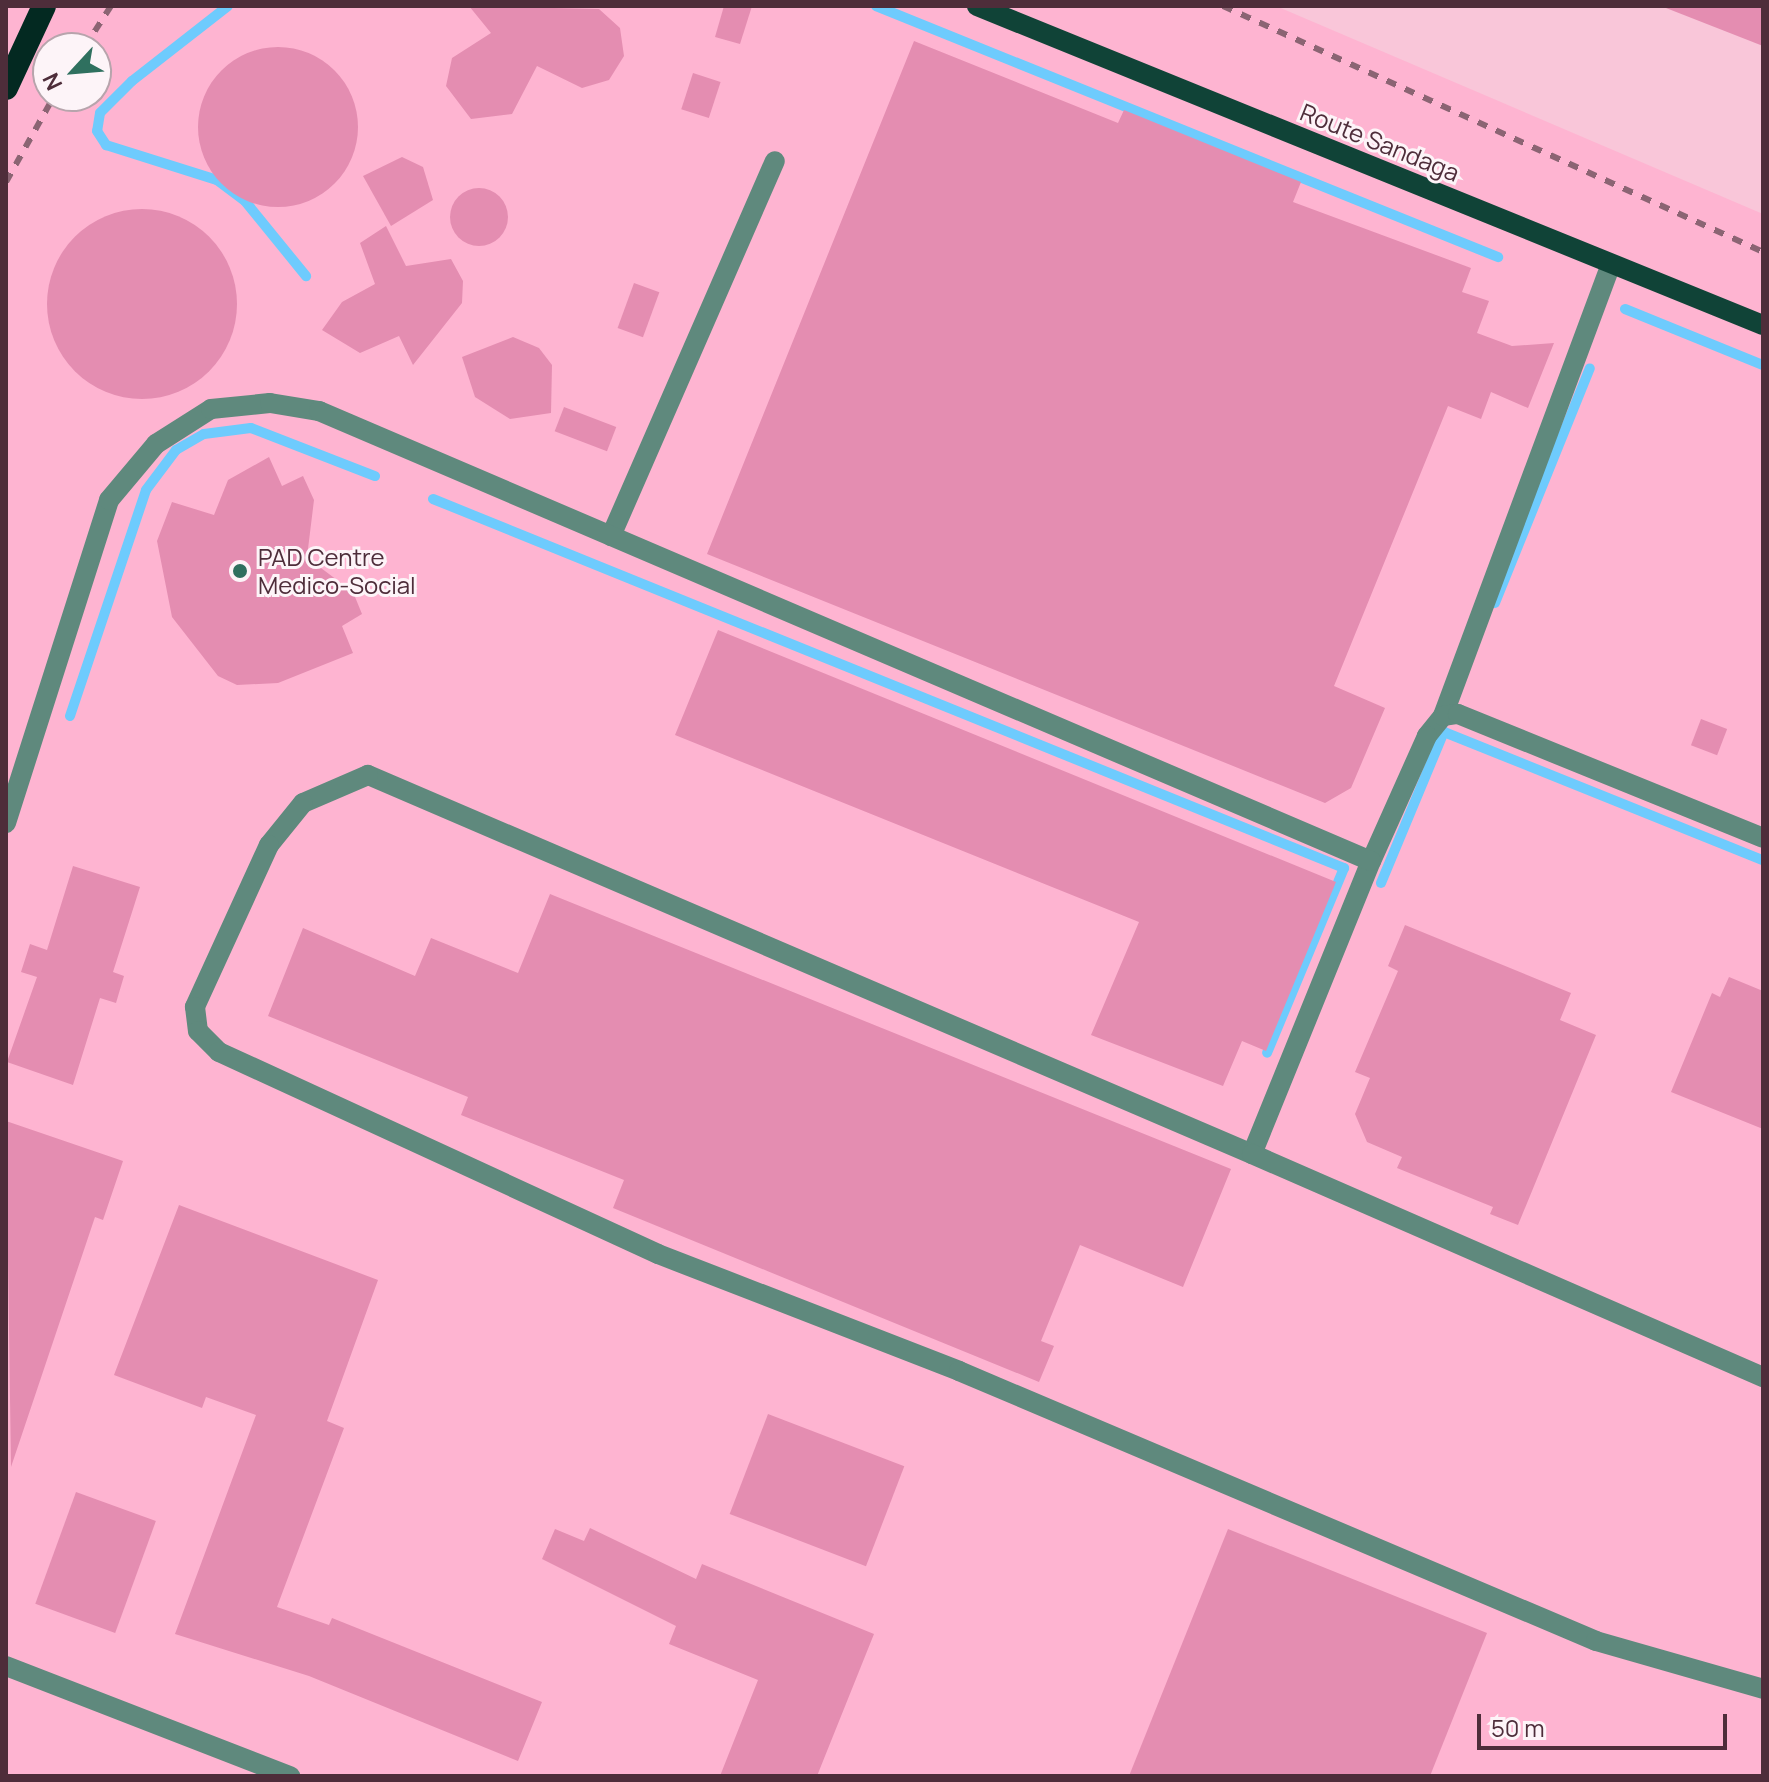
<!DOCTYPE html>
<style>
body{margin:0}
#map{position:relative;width:1769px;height:1782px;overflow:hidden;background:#f9c6d9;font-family:Manrope,sans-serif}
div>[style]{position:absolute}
.built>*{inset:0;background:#feb4d1}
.stream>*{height:10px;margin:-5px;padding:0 5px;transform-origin:5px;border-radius:5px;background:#6ecbfd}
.building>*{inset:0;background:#e48db1;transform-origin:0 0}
.round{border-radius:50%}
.minor>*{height:20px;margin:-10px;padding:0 10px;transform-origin:10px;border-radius:10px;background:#5f897d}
.major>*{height:20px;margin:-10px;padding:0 10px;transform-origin:10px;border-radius:10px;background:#104337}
.highway>*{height:24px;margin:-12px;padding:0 12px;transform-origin:12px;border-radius:12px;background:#032921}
.rail>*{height:6px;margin-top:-3px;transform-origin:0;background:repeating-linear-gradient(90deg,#8b6473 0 10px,transparent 0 20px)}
.dots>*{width:22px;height:22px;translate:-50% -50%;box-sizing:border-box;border:4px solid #fdf4f8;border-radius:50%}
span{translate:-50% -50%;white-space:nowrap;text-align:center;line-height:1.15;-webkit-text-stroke:6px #fdf4f8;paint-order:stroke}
.street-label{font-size:24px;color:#4e2d3a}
.poi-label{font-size:24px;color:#4e2d3a}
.left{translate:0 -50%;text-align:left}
.frame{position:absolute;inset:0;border:8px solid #4e2d3a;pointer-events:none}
.north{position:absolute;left:32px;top:32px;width:80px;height:80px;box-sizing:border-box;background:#fdf4f8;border:2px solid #b7a4ac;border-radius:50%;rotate:244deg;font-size:22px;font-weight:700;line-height:32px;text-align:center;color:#4e2d3a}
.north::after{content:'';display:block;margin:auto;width:28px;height:36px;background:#2f705f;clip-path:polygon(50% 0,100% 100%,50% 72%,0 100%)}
.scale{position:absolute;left:1477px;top:1714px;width:250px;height:36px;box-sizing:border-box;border:4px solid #4e2d3a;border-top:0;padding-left:10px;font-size:24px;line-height:28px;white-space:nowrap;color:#4e2d3a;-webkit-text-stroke:6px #fdf4f8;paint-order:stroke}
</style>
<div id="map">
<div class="built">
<i style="clip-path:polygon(evenodd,6px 6px,1276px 6px,1763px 214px,1763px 1776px,6px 1776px,6px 6px,48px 48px,96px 48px,96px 96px,48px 96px,48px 48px)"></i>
</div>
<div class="stream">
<i style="left:228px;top:6px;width:122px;rotate:142deg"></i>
<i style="left:132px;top:81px;width:45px;rotate:135deg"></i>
<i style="left:100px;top:113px;width:18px;rotate:99deg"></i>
<i style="left:97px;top:131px;width:17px;rotate:57deg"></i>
<i style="left:106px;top:145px;width:116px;rotate:17.5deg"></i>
<i style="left:217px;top:180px;width:35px;rotate:37deg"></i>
<i style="left:245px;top:201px;width:97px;rotate:50.9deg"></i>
<i style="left:876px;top:6px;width:671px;rotate:21.98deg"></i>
<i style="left:1625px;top:309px;width:149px;rotate:22.1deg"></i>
<i style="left:433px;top:499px;width:983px;rotate:22.05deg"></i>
<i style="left:1344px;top:868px;width:200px;rotate:112.6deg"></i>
<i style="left:1495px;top:603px;width:253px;rotate:-68deg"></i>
<i style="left:70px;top:716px;width:238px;rotate:-71.4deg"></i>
<i style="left:146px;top:490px;width:50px;rotate:-53.1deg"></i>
<i style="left:176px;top:450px;width:32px;rotate:-30deg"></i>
<i style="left:204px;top:434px;width:47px;rotate:-7.3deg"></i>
<i style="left:251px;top:428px;width:133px;rotate:21.2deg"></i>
<i style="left:1381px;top:883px;width:164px;rotate:-67.4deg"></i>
<i style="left:1444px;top:732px;width:344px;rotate:21.9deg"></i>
</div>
<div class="building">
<i style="clip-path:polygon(469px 6px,599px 9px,620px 28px,624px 56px,609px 80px,582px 88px,537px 66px,512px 114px,471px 119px,446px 86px,452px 58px,491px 33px)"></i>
<i style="clip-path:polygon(724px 6px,752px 6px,740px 44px,715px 37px)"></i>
<i style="clip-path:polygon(1667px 6px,1763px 6px,1763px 46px,1666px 8px)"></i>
<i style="clip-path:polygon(914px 41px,1118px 123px,1124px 110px,1301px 182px,1293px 202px,1471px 268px,1462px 292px,1489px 301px,1477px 333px,1512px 346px,1554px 343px,1528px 408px,1491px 392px,1481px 419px,1448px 406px,1334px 686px,1385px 708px,1351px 788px,1325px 803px,707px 554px)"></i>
<i class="round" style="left:198px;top:47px;width:160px;height:160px"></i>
<i style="left:693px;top:73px;width:29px;height:38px;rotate:18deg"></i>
<i style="clip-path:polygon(402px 157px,423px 167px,433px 200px,391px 226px,363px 176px)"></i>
<i class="round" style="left:450px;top:188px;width:58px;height:58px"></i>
<i class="round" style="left:47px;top:209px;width:190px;height:190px"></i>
<i style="clip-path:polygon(386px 226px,406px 266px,451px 259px,463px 281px,462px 303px,413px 365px,399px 336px,360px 353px,322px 330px,342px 302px,375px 284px,360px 243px)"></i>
<i style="left:634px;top:283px;width:27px;height:48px;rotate:20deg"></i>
<i style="clip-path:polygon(513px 337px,539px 348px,552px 365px,551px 413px,510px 419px,475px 397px,462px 357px)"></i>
<i style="left:564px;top:407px;width:56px;height:26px;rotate:21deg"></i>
<i style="clip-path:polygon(269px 457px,282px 486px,303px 476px,314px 500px,308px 549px,313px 562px,353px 592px,362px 614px,342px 626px,353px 653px,278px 683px,237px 685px,218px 676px,172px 617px,157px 541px,172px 502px,214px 515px,228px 480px)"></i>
<i style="clip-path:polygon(718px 630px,1336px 882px,1266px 1051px,1242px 1041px,1223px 1086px,1091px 1035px,1139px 922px,675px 735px)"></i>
<i style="left:1701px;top:719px;width:28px;height:28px;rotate:21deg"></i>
<i style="clip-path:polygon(73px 866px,140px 887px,113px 972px,124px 976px,116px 1003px,100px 998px,73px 1085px,7px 1062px,37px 977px,21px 972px,30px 944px,47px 950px)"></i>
<i style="clip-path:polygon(550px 894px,1231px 1169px,1183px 1287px,1080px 1245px,1041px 1341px,1054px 1346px,1039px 1382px,613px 1208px,624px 1180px,461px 1115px,468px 1097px,268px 1016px,303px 928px,415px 976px,431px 938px,518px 973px)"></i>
<i style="clip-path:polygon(1405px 925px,1571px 993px,1560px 1020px,1596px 1035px,1518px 1225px,1490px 1214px,1493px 1207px,1397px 1168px,1402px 1157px,1367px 1142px,1355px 1114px,1370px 1078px,1355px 1072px,1398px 971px,1388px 966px)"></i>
<i style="clip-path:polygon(1729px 977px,1763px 991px,1763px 1129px,1671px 1092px,1712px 993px,1720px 997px)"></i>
<i style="clip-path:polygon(6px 1121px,123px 1161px,103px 1220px,95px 1217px,11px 1467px)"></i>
<i style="clip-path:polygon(179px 1205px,378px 1280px,327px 1421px,344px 1428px,277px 1607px,329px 1625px,332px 1618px,542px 1702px,518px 1761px,309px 1676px,175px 1634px,256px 1415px,206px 1397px,202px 1408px,114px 1375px)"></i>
<i style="left:768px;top:1414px;width:146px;height:107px;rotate:21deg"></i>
<i style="left:76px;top:1492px;width:85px;height:119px;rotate:20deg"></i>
<i style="clip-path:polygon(590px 1528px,696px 1579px,702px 1564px,874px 1634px,817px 1776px,720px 1776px,758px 1680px,669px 1644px,676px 1626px,542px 1559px,555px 1529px,584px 1541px)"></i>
<i style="clip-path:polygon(1228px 1529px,1487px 1633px,1430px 1776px,1129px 1776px)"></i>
</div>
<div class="minor">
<i style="left:1611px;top:264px;width:482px;rotate:110.4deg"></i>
<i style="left:1443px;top:716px;width:26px;rotate:129deg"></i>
<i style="left:1427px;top:736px;width:137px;rotate:114.1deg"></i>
<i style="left:1371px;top:861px;width:316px;rotate:112.1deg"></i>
<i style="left:1252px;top:1154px;width:962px;rotate:-156.79deg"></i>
<i style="left:368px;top:775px;width:71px;rotate:156.7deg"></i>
<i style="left:303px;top:803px;width:54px;rotate:129deg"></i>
<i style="left:269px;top:845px;width:178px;rotate:114.6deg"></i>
<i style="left:195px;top:1007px;width:24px;rotate:83deg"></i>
<i style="left:198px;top:1031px;width:30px;rotate:45deg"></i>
<i style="left:219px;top:1052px;width:483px;rotate:24.7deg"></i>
<i style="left:658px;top:1254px;width:323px;rotate:21.2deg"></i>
<i style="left:959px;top:1371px;width:692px;rotate:22.97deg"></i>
<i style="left:1596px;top:1641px;width:174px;rotate:16deg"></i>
<i style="left:611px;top:536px;width:409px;rotate:-66.4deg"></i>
<i style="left:1443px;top:716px;width:15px;rotate:-8deg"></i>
<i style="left:1458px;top:714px;width:329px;rotate:22.1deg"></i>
<i style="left:6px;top:823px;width:339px;rotate:-72.3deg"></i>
<i style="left:109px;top:500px;width:73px;rotate:-50deg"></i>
<i style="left:156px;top:444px;width:65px;rotate:-32.5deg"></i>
<i style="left:211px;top:409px;width:59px;rotate:-5.8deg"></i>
<i style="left:270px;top:403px;width:50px;rotate:9.3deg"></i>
<i style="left:319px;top:411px;width:1144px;rotate:23.16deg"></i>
<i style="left:1252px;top:1154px;width:558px;rotate:23.58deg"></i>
<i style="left:6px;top:1666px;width:305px;rotate:21.2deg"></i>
</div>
<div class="major">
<i style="left:977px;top:6px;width:848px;rotate:22.09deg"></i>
</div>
<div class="highway">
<i style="left:6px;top:88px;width:90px;rotate:-65.1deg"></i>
</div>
<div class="rail">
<i style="left:1223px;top:6px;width:593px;rotate:24.49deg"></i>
<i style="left:84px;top:48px;width:50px;rotate:-57.3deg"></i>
<i style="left:6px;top:182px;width:98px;rotate:-60.8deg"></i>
</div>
<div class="dots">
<i style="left:240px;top:571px;background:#2f705f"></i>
</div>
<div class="street-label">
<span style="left:1380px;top:142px;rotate:22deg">Route Sandaga</span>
</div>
<div class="poi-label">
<span class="left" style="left:258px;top:571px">PAD Centre<br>Medico-Social</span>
</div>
<div class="frame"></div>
<div class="north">N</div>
<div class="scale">50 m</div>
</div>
